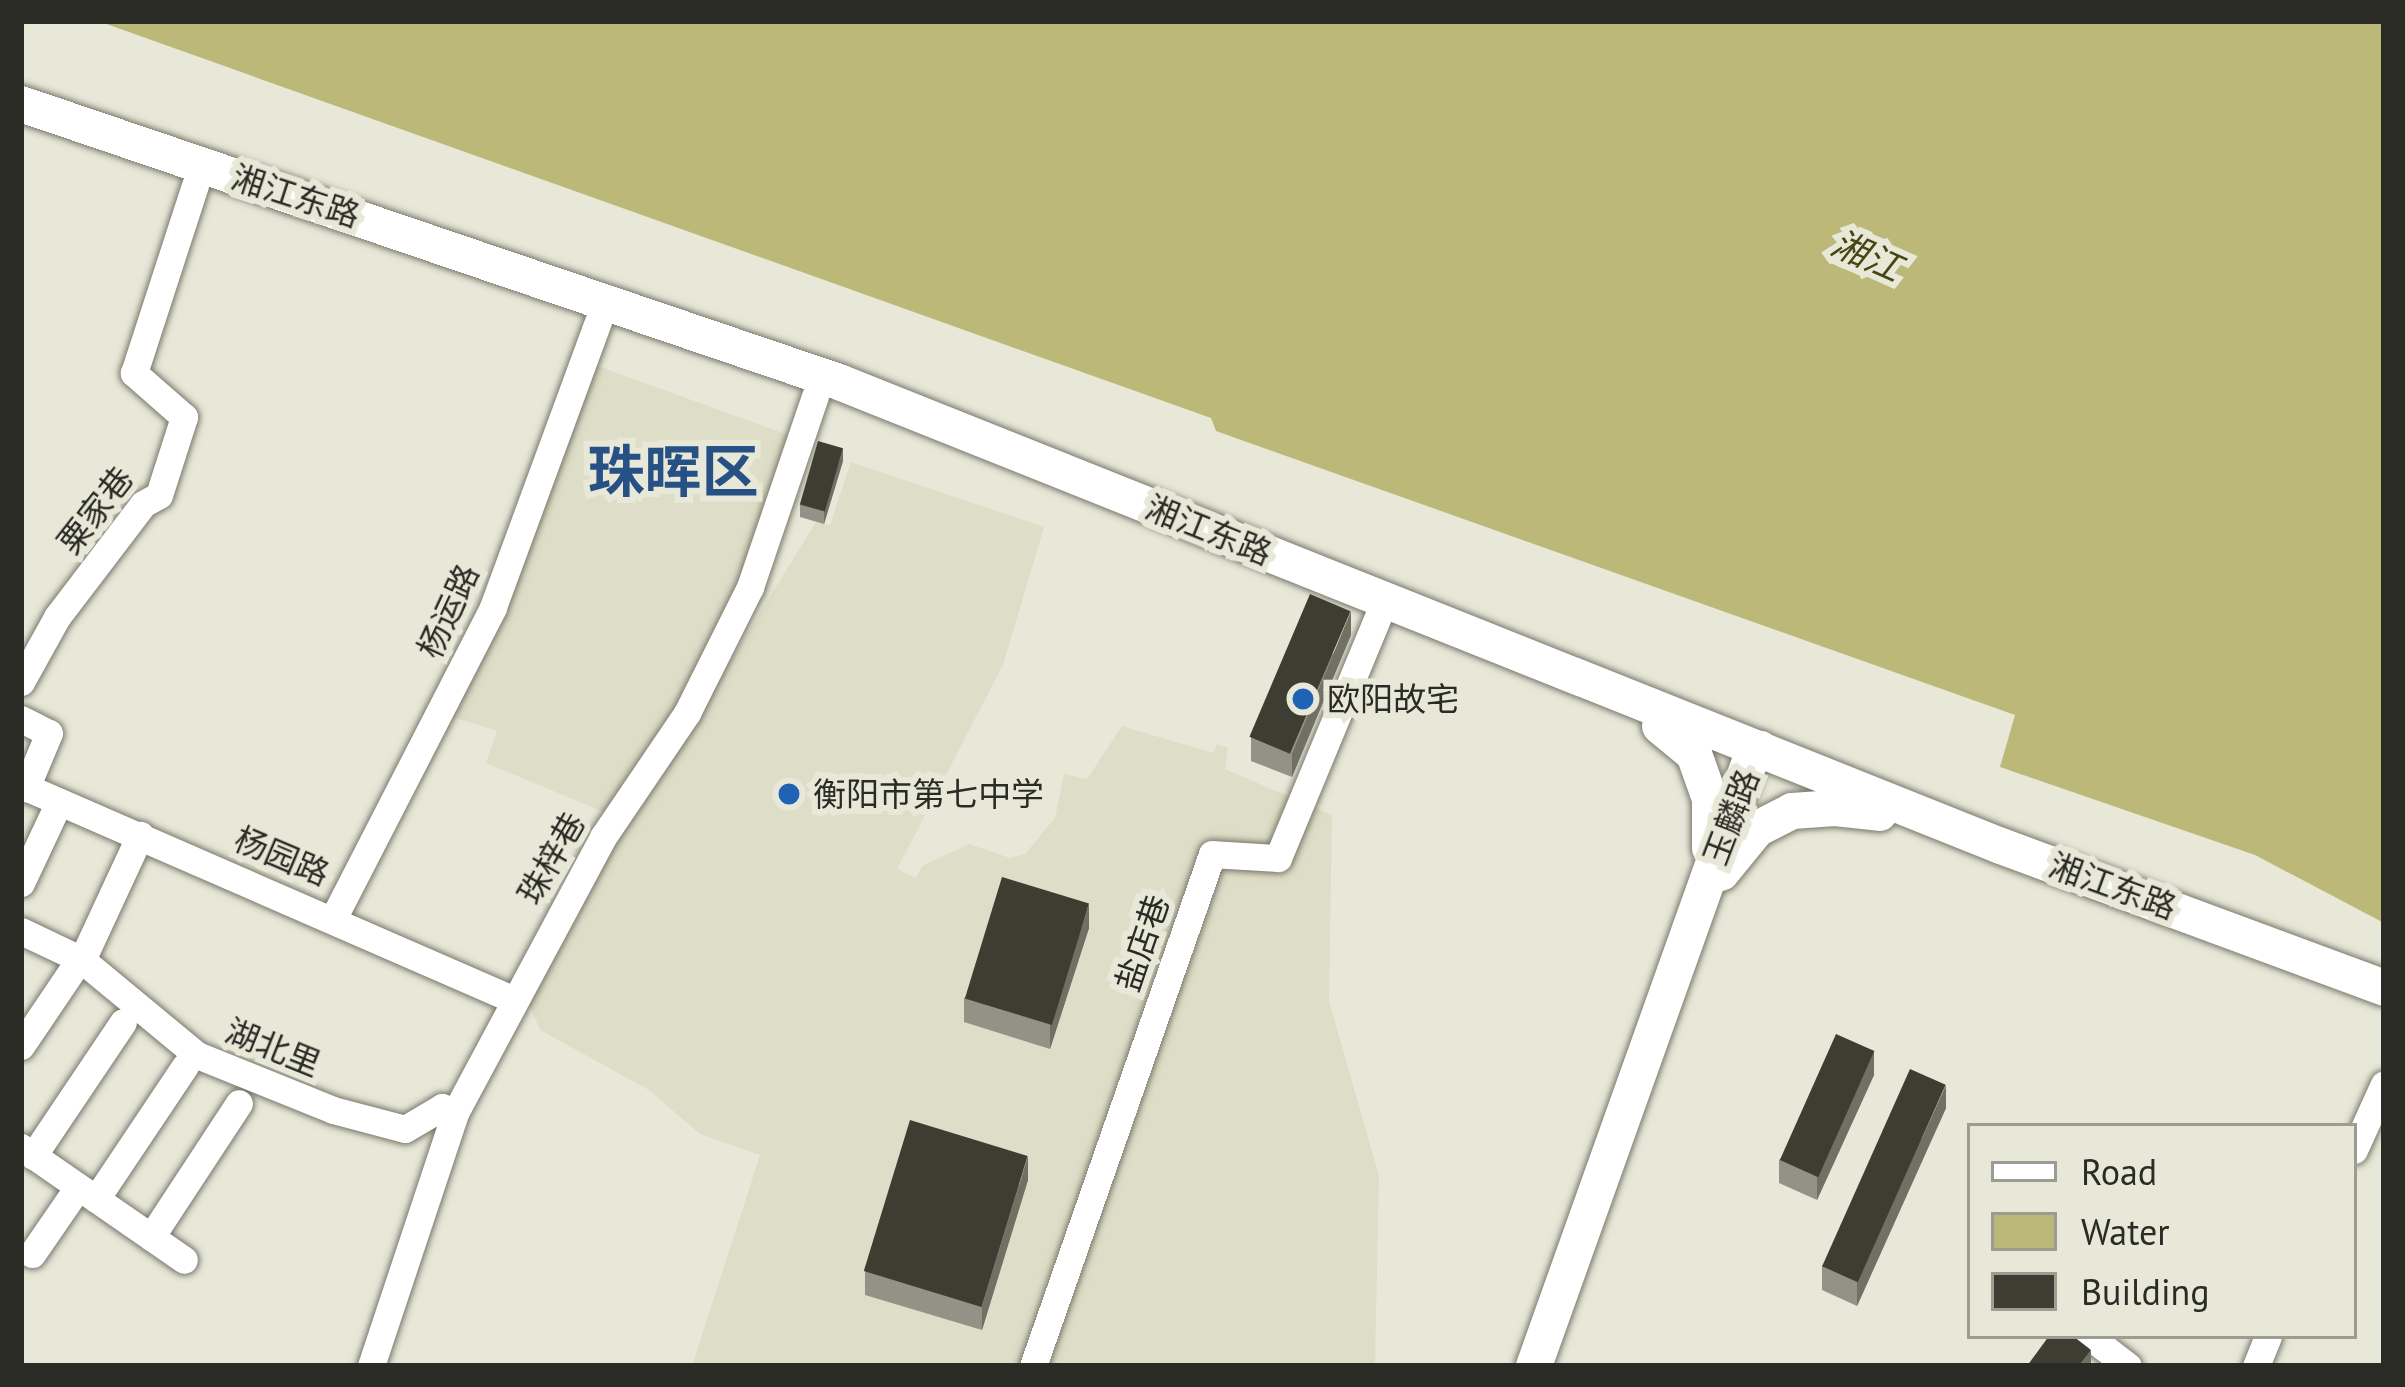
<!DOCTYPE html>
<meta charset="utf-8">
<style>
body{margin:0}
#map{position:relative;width:2405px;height:1387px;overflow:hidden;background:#e8e8d9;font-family:"PT Sans","Noto Sans SC",sans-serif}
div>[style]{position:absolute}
.built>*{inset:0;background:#deddc7}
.water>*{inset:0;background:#bcb878}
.roads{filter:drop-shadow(0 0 3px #7a796c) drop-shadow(0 0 3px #7a796c)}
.minor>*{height:27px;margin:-13.5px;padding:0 13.5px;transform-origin:13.5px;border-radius:13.5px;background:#fff}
.major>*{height:36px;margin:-18px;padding:0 18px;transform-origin:18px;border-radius:18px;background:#fff}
.wall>*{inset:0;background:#939286}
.shaded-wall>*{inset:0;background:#717064}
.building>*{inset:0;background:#3e3d32;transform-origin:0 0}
.dots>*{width:33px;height:33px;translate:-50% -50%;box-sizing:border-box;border:6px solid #e8e8d9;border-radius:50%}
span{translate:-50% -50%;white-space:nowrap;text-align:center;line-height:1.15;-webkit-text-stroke:12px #e8e8d9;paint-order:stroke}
.street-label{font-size:33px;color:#2b2b25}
.poi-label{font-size:33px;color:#2b2b25}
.left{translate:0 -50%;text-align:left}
.water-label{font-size:36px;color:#484514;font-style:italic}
.town-label{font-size:57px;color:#275085;font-weight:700}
.frame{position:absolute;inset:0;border:24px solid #2b2b25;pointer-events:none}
.legend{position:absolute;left:1967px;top:1123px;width:390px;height:216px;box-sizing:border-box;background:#e8e8d9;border:3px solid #9c9c91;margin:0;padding:15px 21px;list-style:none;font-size:36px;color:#2b2b25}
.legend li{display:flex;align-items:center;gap:24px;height:60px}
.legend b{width:60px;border:3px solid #9c9c91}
</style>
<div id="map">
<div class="built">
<i style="clip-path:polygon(592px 364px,788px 435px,739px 581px,677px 707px,604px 812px,486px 763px,497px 731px,443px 714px)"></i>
<i style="clip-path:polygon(851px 462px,1044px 527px,1003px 665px,897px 869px,916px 878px,922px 866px,969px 844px,1010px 858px,1025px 854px,1055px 818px,1064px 774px,1087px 779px,1122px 726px,1213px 753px,1217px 744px,1228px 748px,1225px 769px,1332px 815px,1329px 1001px,1379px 1176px,1375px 1366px,692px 1366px,760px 1155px,700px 1134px,649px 1090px,540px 1030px,529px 1004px,607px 845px,679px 744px,816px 522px,830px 525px)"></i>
</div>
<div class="water">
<i style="clip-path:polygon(98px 21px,2384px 21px,2384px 923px,2255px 855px,2000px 767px,2015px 715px,1216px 431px,1211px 418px)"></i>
</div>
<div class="roads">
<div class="minor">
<i style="left:21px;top:682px;width:74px;rotate:-61deg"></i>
<i style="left:57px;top:617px;width:142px;rotate:-52.7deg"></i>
<i style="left:143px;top:504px;width:18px;rotate:-29deg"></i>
<i style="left:159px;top:495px;width:82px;rotate:-72.2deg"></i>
<i style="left:184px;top:417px;width:67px;rotate:-138.7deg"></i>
<i style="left:134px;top:373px;width:198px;rotate:-72deg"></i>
<i style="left:21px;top:719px;width:31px;rotate:27deg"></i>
<i style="left:49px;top:733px;width:60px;rotate:112.7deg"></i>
<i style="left:21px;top:785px;width:536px;rotate:23.55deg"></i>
<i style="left:21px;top:883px;width:89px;rotate:-64.9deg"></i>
<i style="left:334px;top:917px;width:348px;rotate:-62.8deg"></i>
<i style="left:493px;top:607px;width:304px;rotate:-69.8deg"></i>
<i style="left:21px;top:931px;width:68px;rotate:25.4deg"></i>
<i style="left:82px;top:960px;width:149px;rotate:39.6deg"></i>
<i style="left:197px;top:1055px;width:147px;rotate:22deg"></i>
<i style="left:333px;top:1110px;width:74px;rotate:14.8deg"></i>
<i style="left:405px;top:1129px;width:43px;rotate:-30.7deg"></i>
<i style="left:442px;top:1107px;width:14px;rotate:25deg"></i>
<i style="left:82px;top:960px;width:138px;rotate:-65.1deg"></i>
<i style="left:21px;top:1046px;width:100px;rotate:-56deg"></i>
<i style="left:21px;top:1147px;width:198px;rotate:34.7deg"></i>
<i style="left:2354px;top:1150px;width:72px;rotate:-65.6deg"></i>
<i style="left:33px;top:1156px;width:161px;rotate:-56.1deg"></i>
<i style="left:96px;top:1199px;width:160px;rotate:-56.2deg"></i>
<i style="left:151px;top:1237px;width:160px;rotate:-56.7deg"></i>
<i style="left:32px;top:1254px;width:81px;rotate:-55.5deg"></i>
<i style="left:2089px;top:1336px;width:49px;rotate:37.6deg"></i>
<i style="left:371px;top:1366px;width:267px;rotate:-71.6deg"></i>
<i style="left:455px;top:1113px;width:313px;rotate:-61.8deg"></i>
<i style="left:603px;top:837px;width:150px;rotate:-55.9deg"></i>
<i style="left:687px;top:713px;width:141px;rotate:-63.4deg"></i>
<i style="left:750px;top:587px;width:202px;rotate:-71.2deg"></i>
<i style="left:1033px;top:1366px;width:542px;rotate:-70.73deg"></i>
<i style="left:1212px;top:854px;width:66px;rotate:3.5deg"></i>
<i style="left:1278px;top:858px;width:262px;rotate:-67.5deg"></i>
<i style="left:2256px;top:1366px;width:32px;rotate:-68deg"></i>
</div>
<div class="major">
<i style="left:21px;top:104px;width:864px;rotate:18.77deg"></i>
<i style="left:839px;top:382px;width:1251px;rotate:21.77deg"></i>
<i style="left:2001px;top:846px;width:408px;rotate:20.3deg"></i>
<i style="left:1660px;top:726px;width:44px;rotate:39.5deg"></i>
<i style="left:1694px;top:754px;width:48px;rotate:70.4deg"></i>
<i style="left:1710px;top:799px;width:49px;rotate:90deg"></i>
<i style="left:1721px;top:873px;width:57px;rotate:-50.7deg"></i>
<i style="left:1757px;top:829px;width:39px;rotate:-27deg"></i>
<i style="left:1792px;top:811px;width:43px;rotate:-4deg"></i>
<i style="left:1835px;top:808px;width:45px;rotate:6.3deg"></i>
<i style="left:1534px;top:1366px;width:642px;rotate:-70.35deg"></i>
<i style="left:1750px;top:761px;width:16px;rotate:-50deg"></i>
</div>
</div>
<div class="wall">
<i style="clip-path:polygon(843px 461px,824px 524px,800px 517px,800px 505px)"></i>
<i style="clip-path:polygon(1351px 635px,1292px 777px,1251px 761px,1251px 737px)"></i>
<i style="clip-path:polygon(1089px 928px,1050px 1049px,964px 1022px,964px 998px)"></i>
<i style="clip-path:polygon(1874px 1075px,1817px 1200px,1779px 1183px,1779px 1160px)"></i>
<i style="clip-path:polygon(1946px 1108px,1857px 1306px,1822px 1290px,1822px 1266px)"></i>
<i style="clip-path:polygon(1028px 1180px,982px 1330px,865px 1295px,865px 1271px)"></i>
</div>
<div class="shaded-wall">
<i style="clip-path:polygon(843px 448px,843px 461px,824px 524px,824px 512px)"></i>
<i style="clip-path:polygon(1351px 611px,1351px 635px,1292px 777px,1292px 754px)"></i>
<i style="clip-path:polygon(1089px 904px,1089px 928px,1050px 1049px,1050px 1025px)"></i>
<i style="clip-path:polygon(1874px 1051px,1874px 1075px,1817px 1200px,1817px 1177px)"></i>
<i style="clip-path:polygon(1946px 1085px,1946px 1108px,1857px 1306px,1857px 1282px)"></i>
<i style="clip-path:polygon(1028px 1156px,1028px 1180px,982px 1330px,982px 1306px)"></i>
<i style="clip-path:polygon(2091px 1350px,2091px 1366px,2079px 1366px)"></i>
</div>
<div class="building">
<i style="left:818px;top:441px;width:26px;height:66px;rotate:16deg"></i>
<i style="left:1310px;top:594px;width:44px;height:155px;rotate:23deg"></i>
<i style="left:1002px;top:877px;width:91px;height:127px;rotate:17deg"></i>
<i style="left:1836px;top:1034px;width:42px;height:138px;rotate:24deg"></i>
<i style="left:1910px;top:1069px;width:39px;height:216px;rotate:24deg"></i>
<i style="left:910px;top:1120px;width:123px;height:158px;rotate:17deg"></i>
<i style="clip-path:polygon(2049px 1336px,2073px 1336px,2091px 1350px,2079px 1366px,2027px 1366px)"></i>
</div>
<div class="dots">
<i style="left:1303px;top:699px;background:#2062b3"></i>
<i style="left:789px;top:794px;background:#2062b3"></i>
</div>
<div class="street-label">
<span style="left:296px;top:196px;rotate:18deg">湘江东路</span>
<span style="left:95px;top:510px;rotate:-52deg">粟家巷</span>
<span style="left:1209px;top:530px;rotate:22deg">湘江东路</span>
<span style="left:448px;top:611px;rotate:-65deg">杨运路</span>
<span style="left:1731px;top:817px;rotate:-69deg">玉麟路</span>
<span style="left:282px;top:856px;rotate:23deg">杨园路</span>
<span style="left:551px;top:858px;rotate:-60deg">珠梓巷</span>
<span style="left:2113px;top:886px;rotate:20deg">湘江东路</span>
<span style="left:1142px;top:943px;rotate:-71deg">盐店巷</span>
<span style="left:273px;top:1047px;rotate:22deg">湖北里</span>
</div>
<div class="poi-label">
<span class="left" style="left:1327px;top:699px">欧阳故宅</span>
<span class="left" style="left:813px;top:794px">衡阳市第七中学</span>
</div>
<div class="water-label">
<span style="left:1867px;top:255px;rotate:24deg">湘江</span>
</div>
<div class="town-label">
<span style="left:673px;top:472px">珠晖区</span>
</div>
<div class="frame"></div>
<ul class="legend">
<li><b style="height:15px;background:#fff"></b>Road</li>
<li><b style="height:33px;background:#bcb878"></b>Water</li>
<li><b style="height:33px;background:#3e3d32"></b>Building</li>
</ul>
</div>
